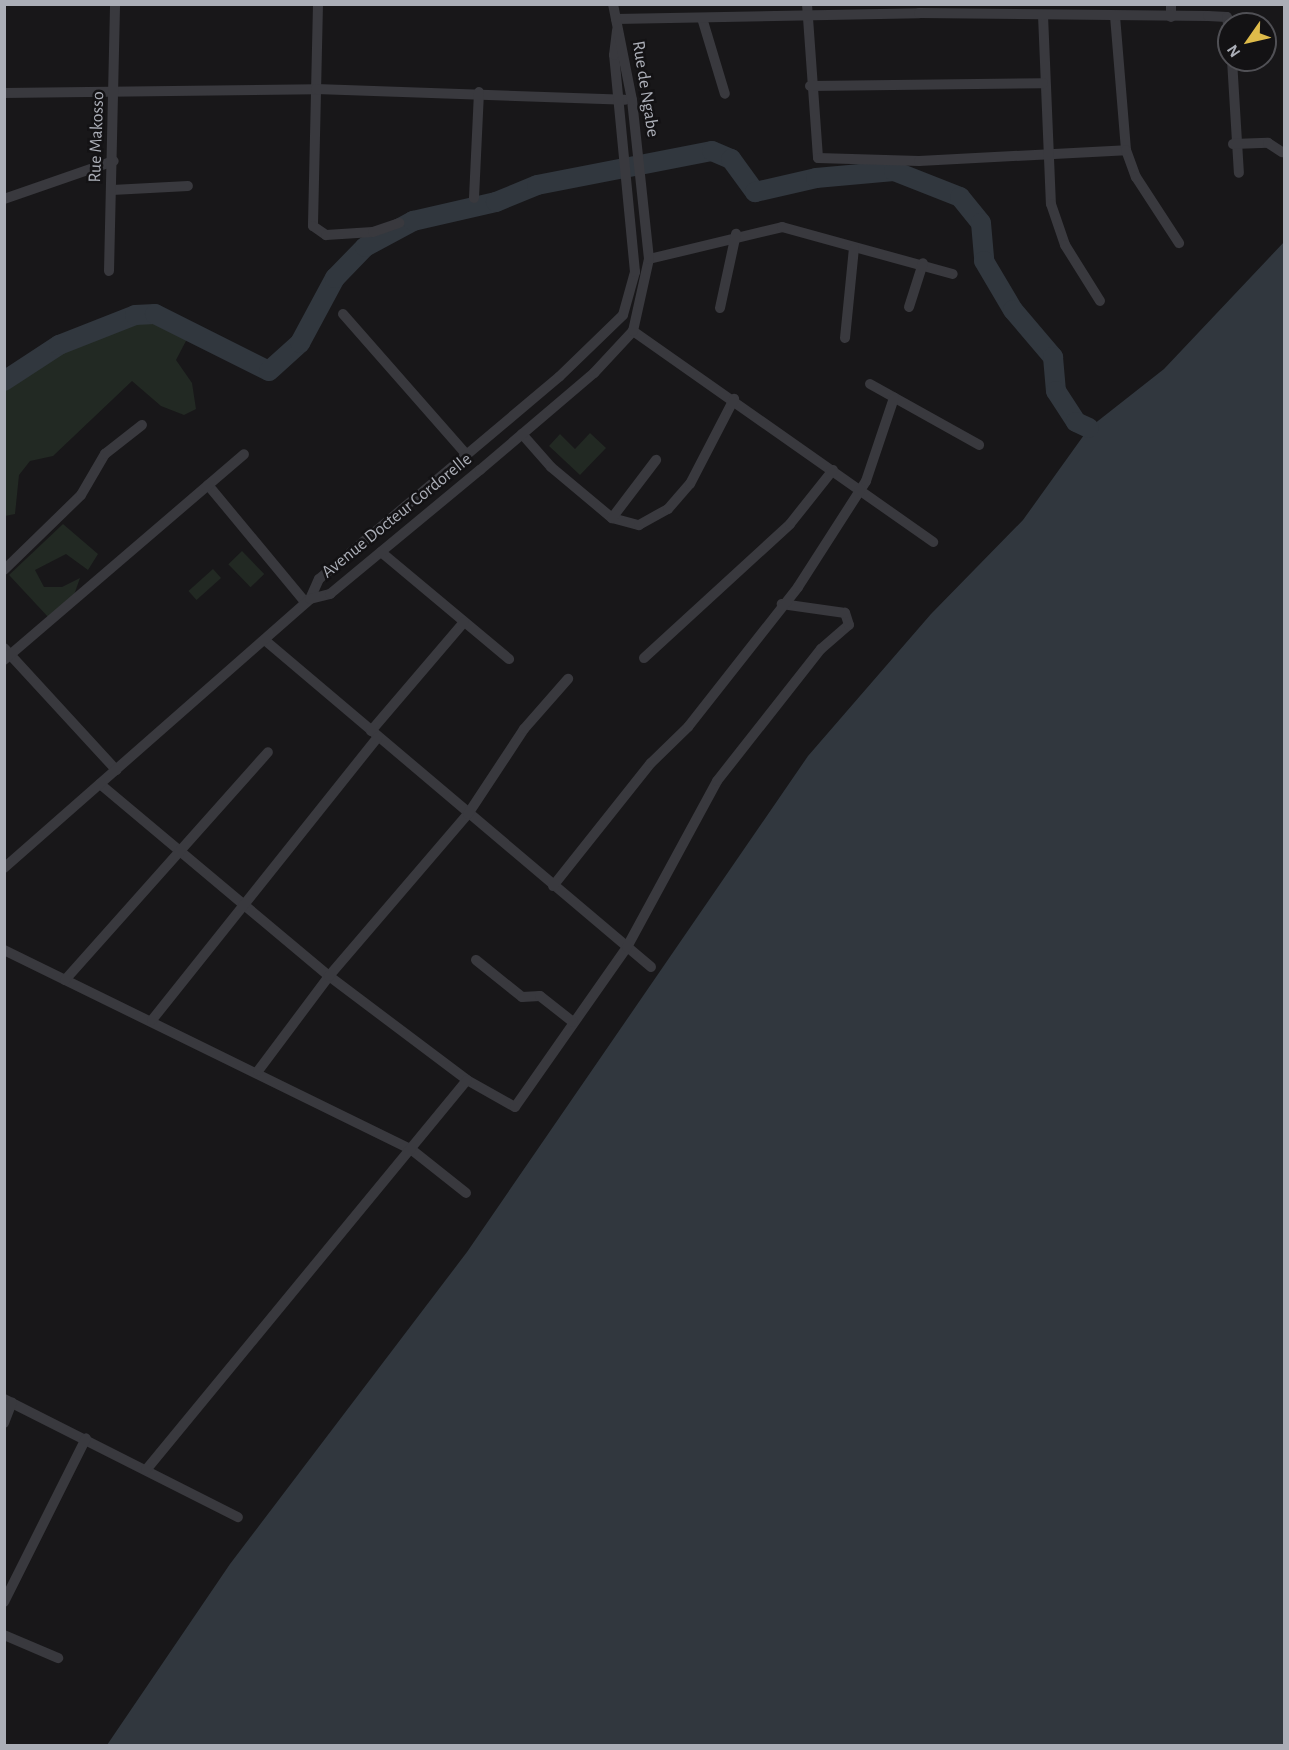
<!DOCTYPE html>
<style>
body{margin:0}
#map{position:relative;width:1289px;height:1750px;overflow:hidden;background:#181719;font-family:"Alegreya Sans",sans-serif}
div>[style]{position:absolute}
.green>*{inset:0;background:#222923;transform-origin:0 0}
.water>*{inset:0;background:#31373e}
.river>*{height:20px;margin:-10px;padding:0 10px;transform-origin:10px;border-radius:10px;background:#31373e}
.minor>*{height:10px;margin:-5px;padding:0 5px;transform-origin:5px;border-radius:5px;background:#39393e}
span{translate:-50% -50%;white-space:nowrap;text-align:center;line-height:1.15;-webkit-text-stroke:5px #131214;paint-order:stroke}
.street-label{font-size:18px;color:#abaeb7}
.frame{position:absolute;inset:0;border:6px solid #abaeb7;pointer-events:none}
.north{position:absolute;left:1217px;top:12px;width:60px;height:60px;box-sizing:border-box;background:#131214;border:2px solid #505055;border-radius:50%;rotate:236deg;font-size:16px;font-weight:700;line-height:24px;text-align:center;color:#abaeb7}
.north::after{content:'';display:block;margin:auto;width:21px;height:27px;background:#debb4a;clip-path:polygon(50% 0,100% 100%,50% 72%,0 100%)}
</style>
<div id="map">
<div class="green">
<i style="clip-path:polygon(143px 319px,179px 330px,187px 339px,176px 360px,192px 383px,196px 409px,184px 415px,161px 406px,132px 381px,53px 456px,30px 461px,19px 475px,15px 514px,5px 516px,5px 389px,44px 360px)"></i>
<i style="clip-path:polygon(590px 433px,606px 448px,580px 475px,549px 446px,560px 434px,575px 449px)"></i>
<i style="clip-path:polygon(63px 524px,98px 554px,88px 570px,66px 554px,35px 570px,44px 587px,62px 587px,80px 578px,74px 595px,49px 618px,9px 575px)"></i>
<i style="left:242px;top:551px;width:32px;height:19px;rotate:46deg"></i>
<i style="left:213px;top:569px;width:12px;height:33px;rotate:48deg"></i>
</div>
<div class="water">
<i style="clip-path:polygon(1284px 242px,1284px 1745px,107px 1745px,230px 1564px,467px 1252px,808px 756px,931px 614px,1023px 520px,1089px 428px,1164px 369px)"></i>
</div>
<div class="river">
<i style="left:4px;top:381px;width:66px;rotate:-33.2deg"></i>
<i style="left:59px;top:345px;width:82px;rotate:-21.5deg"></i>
<i style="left:135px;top:315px;width:20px;rotate:-3deg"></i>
<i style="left:155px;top:314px;width:127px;rotate:26.6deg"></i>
<i style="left:269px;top:371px;width:42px;rotate:-42.1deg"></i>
<i style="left:300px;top:343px;width:74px;rotate:-61.7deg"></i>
<i style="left:335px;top:278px;width:43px;rotate:-45.9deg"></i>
<i style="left:365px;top:247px;width:55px;rotate:-28.4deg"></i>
<i style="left:413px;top:221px;width:85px;rotate:-12.9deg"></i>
<i style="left:496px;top:202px;width:44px;rotate:-22.5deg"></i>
<i style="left:537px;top:185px;width:178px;rotate:-11deg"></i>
<i style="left:712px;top:151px;width:21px;rotate:23deg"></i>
<i style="left:731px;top:159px;width:41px;rotate:54deg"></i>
<i style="left:755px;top:192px;width:63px;rotate:-12.9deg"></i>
<i style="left:816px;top:178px;width:78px;rotate:-5.1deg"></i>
<i style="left:894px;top:171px;width:71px;rotate:21.5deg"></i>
<i style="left:960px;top:197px;width:33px;rotate:51deg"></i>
<i style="left:981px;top:223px;width:38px;rotate:85deg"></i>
<i style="left:984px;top:261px;width:57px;rotate:59.4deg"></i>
<i style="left:1013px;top:310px;width:62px;rotate:49.6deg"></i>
<i style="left:1053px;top:357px;width:34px;rotate:85deg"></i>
<i style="left:1056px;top:391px;width:37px;rotate:57deg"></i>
<i style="left:1076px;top:422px;width:14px;rotate:25deg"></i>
</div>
<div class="minor">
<i style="left:318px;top:4px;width:222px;rotate:91.3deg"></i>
<i style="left:313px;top:226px;width:16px;rotate:35deg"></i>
<i style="left:326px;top:235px;width:47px;rotate:-3.7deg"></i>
<i style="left:373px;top:232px;width:28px;rotate:-19deg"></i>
<i style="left:807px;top:4px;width:154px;rotate:85.9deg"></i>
<i style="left:818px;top:158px;width:101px;rotate:1.7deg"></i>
<i style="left:919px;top:161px;width:207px;rotate:-3deg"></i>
<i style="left:1171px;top:4px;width:13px;rotate:90deg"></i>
<i style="left:1043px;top:15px;width:189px;rotate:87.6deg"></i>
<i style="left:1051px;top:204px;width:43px;rotate:71.1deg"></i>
<i style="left:1065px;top:245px;width:66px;rotate:58deg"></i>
<i style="left:1115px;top:16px;width:134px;rotate:85.3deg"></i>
<i style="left:1126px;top:150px;width:29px;rotate:70deg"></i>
<i style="left:1136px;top:177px;width:79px;rotate:56.9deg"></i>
<i style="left:702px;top:18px;width:79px;rotate:73.2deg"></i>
<i style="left:616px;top:19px;width:303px;rotate:-1.1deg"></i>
<i style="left:919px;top:13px;width:289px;rotate:0.6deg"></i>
<i style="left:1208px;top:16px;width:19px;rotate:3deg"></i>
<i style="left:1227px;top:17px;width:15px;rotate:82deg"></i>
<i style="left:1232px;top:60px;width:113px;rotate:86.5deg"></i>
<i style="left:810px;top:86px;width:233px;rotate:-0.7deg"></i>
<i style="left:4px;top:93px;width:312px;rotate:-0.7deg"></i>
<i style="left:316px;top:89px;width:309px;rotate:2deg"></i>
<i style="left:1233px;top:144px;width:35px;rotate:-2deg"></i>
<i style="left:1268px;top:143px;width:17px;rotate:33deg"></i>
<i style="left:112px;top:190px;width:76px;rotate:-3deg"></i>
<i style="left:474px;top:198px;width:106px;rotate:-87.3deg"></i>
<i style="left:4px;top:199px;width:116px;rotate:-19.1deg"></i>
<i style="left:649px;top:259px;width:137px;rotate:-13.5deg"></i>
<i style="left:782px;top:227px;width:177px;rotate:15.4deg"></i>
<i style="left:109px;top:271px;width:267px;rotate:-88.7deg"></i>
<i style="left:909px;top:307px;width:46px;rotate:-72.3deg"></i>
<i style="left:720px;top:308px;width:76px;rotate:-77.8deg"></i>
<i style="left:343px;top:314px;width:188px;rotate:48.7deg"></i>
<i style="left:633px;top:331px;width:367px;rotate:35.1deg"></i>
<i style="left:845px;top:338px;width:90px;rotate:-84.3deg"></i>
<i style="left:870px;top:384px;width:125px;rotate:29.2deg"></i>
<i style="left:522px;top:434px;width:44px;rotate:48.7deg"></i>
<i style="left:551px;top:467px;width:80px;rotate:39.9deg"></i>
<i style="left:612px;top:518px;width:28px;rotate:15deg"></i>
<i style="left:639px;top:525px;width:33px;rotate:-29deg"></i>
<i style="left:668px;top:509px;width:33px;rotate:-49deg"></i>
<i style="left:690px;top:484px;width:96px;rotate:-62.6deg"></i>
<i style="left:208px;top:485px;width:153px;rotate:50.3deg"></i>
<i style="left:612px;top:518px;width:73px;rotate:-52.8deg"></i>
<i style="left:381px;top:552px;width:167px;rotate:39.9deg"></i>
<i style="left:4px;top:570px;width:107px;rotate:-44.2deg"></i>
<i style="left:81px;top:495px;width:48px;rotate:-59.7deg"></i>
<i style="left:105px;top:454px;width:47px;rotate:-38.1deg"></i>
<i style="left:310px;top:599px;width:22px;rotate:-66deg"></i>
<i style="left:319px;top:579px;width:314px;rotate:-40.1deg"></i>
<i style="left:559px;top:377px;width:89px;rotate:-44.1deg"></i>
<i style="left:623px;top:315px;width:45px;rotate:-74.4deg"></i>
<i style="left:635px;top:272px;width:218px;rotate:-95.5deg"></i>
<i style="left:614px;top:55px;width:25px;rotate:-83deg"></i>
<i style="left:267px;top:642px;width:503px;rotate:40.24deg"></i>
<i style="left:4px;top:648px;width:166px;rotate:47.4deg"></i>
<i style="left:644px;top:658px;width:198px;rotate:-42.5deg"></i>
<i style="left:790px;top:524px;width:69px;rotate:-51.5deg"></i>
<i style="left:4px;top:660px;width:316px;rotate:-40.6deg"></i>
<i style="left:371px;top:731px;width:143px;rotate:-49.5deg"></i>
<i style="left:100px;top:784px;width:299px;rotate:40deg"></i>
<i style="left:329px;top:976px;width:173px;rotate:37deg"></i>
<i style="left:467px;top:1080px;width:55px;rotate:29.4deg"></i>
<i style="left:515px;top:1107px;width:195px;rotate:-55deg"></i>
<i style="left:627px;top:947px;width:189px;rotate:-61.5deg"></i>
<i style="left:717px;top:781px;width:168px;rotate:-51.8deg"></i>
<i style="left:821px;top:649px;width:37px;rotate:-41deg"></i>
<i style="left:849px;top:625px;width:13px;rotate:-108deg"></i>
<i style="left:845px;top:613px;width:64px;rotate:-171.9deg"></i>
<i style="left:4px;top:868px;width:407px;rotate:-41.3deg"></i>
<i style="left:310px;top:599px;width:21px;rotate:-14deg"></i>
<i style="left:330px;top:594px;width:195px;rotate:-39.6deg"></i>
<i style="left:480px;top:470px;width:150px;rotate:-40.4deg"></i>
<i style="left:594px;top:373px;width:57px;rotate:-47.1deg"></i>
<i style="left:633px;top:331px;width:74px;rotate:-77.5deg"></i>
<i style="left:649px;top:259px;width:160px;rotate:-96.1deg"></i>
<i style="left:632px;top:100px;width:98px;rotate:-101.2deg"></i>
<i style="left:553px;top:886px;width:157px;rotate:-51.5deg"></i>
<i style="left:651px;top:763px;width:52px;rotate:-44.2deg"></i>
<i style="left:688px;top:727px;width:178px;rotate:-51.8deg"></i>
<i style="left:798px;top:587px;width:126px;rotate:-57.3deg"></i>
<i style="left:866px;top:481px;width:88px;rotate:-71.4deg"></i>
<i style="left:4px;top:950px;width:454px;rotate:26.1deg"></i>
<i style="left:412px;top:1150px;width:69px;rotate:38.5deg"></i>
<i style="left:476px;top:960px;width:59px;rotate:38.8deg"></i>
<i style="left:522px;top:997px;width:18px;rotate:-3deg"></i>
<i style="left:540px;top:996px;width:42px;rotate:38.2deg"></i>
<i style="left:65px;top:980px;width:305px;rotate:-48.3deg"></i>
<i style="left:152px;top:1020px;width:362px;rotate:-51.4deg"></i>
<i style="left:258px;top:1071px;width:119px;rotate:-53.2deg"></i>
<i style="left:329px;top:976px;width:213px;rotate:-49.4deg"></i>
<i style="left:468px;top:814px;width:102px;rotate:-56.6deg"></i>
<i style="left:524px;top:729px;width:67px;rotate:-48.7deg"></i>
<i style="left:4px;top:1399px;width:262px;rotate:26.8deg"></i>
<i style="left:4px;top:1423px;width:22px;rotate:-69deg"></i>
<i style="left:146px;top:1470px;width:505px;rotate:-50.54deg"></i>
<i style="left:4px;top:1602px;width:183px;rotate:-63.4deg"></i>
<i style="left:4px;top:1635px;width:59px;rotate:23.1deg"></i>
</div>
<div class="street-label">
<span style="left:645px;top:89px;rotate:81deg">Rue de Ngabe</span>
<span style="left:97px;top:137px;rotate:-88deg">Rue Makosso</span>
<span style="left:397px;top:516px;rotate:-39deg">Avenue Docteur Cordorelle</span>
</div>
<div class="frame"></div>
<div class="north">N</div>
</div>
